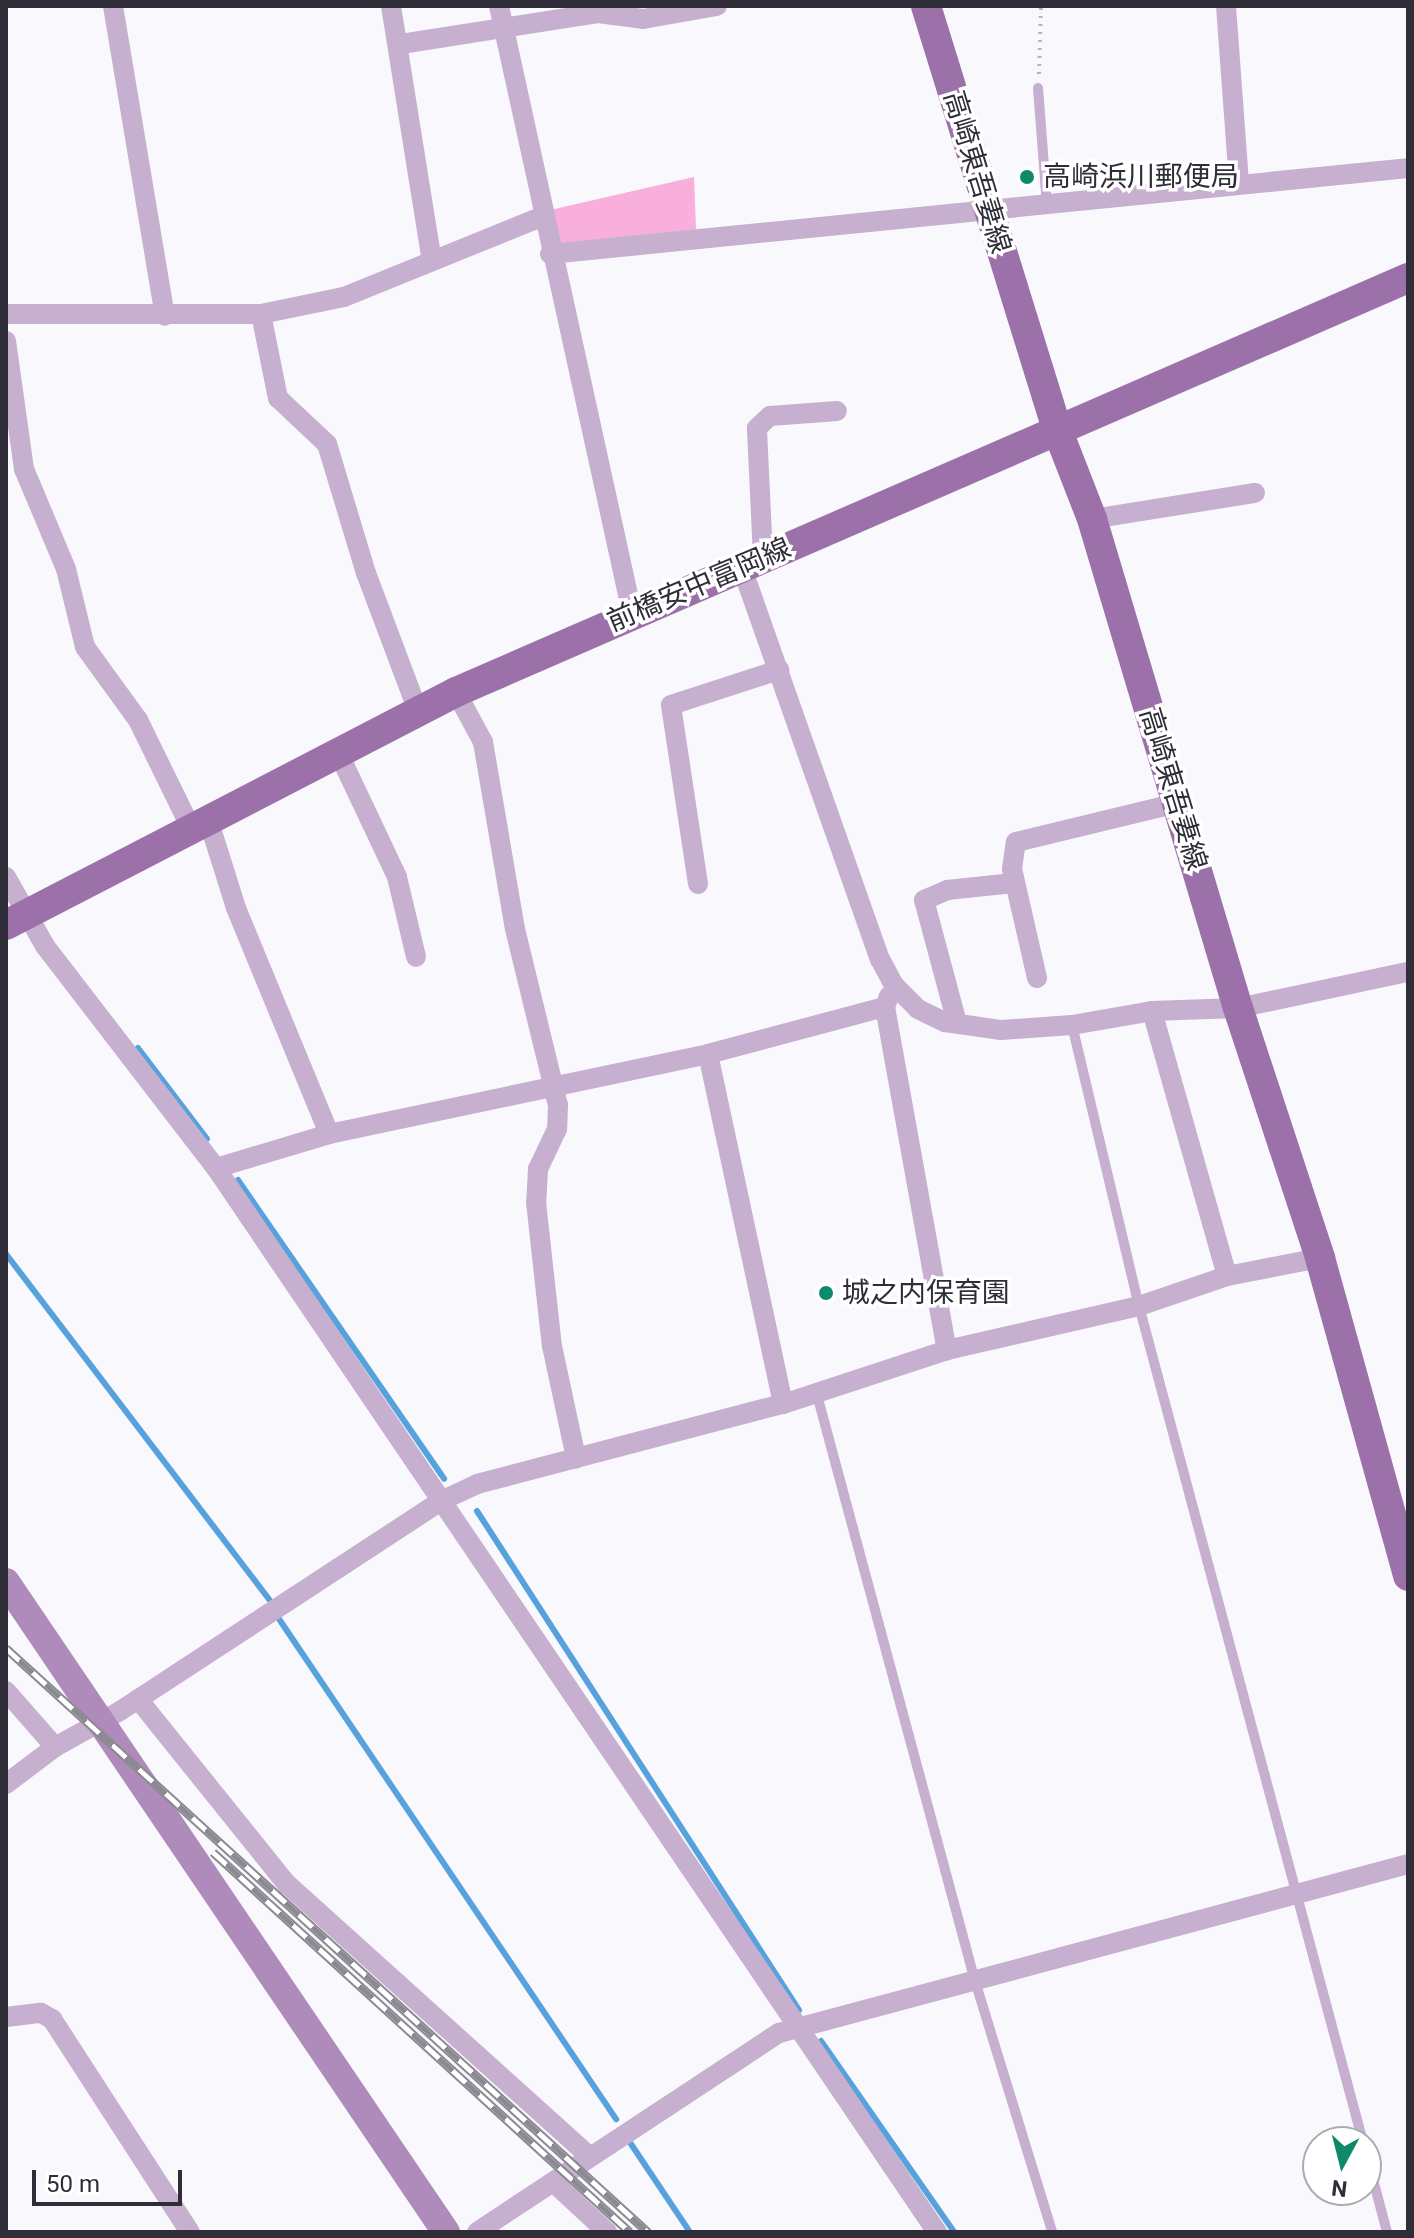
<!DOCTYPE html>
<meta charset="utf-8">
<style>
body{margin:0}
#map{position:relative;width:1414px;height:2238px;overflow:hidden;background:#f8f8fd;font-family:Roboto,"Noto Sans JP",sans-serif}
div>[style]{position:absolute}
.green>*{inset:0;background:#f8afdc}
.stream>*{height:6px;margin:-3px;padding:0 3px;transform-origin:3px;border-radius:3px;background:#57a2dc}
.path>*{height:4px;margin-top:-2px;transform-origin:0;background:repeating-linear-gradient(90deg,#b6b5bc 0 2px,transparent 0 8px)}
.lane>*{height:10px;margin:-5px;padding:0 5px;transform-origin:5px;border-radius:5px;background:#c7afcf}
.street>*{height:20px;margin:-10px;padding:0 10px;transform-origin:10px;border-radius:10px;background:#c7afcf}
.secondary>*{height:28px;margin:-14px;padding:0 14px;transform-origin:14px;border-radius:14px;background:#ae8bba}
.primary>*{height:30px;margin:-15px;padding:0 15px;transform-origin:15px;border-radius:15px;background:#9c71aa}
.rail>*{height:9px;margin-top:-4.5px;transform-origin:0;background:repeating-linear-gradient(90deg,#fff 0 18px,#8b8a92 0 36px);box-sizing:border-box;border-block:2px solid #8b8a92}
.dots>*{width:22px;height:22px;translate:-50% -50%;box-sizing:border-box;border:4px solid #fff;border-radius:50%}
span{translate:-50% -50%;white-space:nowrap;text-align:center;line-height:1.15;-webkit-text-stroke:7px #fff;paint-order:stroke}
.street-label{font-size:28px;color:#2f2e38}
.poi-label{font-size:28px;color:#2f2e38}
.left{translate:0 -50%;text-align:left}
.frame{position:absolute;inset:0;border:8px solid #2f2e38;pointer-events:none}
.north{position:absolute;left:1302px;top:2126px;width:80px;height:80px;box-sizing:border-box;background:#fff;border:2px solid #acabaf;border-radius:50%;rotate:187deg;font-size:22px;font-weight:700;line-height:32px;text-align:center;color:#2f2e38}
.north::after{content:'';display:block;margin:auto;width:28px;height:36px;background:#0f896c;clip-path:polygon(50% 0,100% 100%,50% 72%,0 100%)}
.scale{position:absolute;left:32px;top:2170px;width:150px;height:36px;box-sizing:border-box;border:4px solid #2f2e38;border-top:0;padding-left:10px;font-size:24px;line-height:28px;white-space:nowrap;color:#2f2e38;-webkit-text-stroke:6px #fff;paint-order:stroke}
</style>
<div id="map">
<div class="green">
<i style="clip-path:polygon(694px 177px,696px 230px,558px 245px,550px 210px)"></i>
</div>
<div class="stream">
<i style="left:138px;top:1048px;width:114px;rotate:52.8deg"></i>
<i style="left:238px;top:1180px;width:363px;rotate:55.4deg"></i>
<i style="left:6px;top:1254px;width:435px;rotate:52.7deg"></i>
<i style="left:477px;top:1511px;width:594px;rotate:57.17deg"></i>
<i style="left:277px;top:1616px;width:607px;rotate:56.02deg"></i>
<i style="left:821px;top:2041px;width:233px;rotate:55.1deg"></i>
<i style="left:631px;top:2144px;width:106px;rotate:56.2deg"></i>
</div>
<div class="path">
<i style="left:1039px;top:74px;width:68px;rotate:-88.3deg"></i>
</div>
<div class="lane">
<i style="left:1038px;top:88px;width:116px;rotate:85.6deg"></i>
<i style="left:1072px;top:1025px;width:289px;rotate:76.6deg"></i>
<i style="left:1139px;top:1306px;width:865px;rotate:75deg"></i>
<i style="left:816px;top:1391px;width:611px;rotate:74.92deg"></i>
<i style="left:975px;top:1981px;width:263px;rotate:72.9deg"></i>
<i style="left:1366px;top:2153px;width:82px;rotate:75.1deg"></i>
</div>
<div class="street">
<i style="left:113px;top:6px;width:314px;rotate:80.5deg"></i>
<i style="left:391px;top:6px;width:258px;rotate:80.9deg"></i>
<i style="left:499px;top:6px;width:621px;rotate:77.64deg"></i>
<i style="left:1226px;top:6px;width:179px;rotate:85.8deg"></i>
<i style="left:401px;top:44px;width:199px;rotate:-8.9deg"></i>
<i style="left:598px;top:13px;width:45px;rotate:7.6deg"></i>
<i style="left:643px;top:19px;width:75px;rotate:-10deg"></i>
<i style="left:550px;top:254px;width:862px;rotate:-5.72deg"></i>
<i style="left:6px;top:314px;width:255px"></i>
<i style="left:261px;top:314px;width:85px;rotate:-11.6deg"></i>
<i style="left:344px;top:297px;width:213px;rotate:-22.1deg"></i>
<i style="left:261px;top:314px;width:86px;rotate:78.6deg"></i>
<i style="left:278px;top:398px;width:67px;rotate:43.2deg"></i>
<i style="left:327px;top:444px;width:135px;rotate:73.2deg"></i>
<i style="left:366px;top:573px;width:147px;rotate:69.4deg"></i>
<i style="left:6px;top:341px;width:129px;rotate:82deg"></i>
<i style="left:24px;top:469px;width:108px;rotate:67.2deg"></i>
<i style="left:66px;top:569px;width:80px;rotate:76.3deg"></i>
<i style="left:85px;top:647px;width:90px;rotate:54deg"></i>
<i style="left:138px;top:720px;width:120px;rotate:63.9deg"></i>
<i style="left:1092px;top:519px;width:165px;rotate:-9.1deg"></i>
<i style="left:763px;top:557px;width:129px;rotate:-92.7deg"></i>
<i style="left:757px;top:428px;width:18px;rotate:-43deg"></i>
<i style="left:770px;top:416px;width:67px;rotate:-4.3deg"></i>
<i style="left:742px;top:568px;width:415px;rotate:70.6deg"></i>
<i style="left:880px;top:959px;width:30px;rotate:62deg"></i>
<i style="left:894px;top:985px;width:34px;rotate:45deg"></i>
<i style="left:918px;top:1009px;width:30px;rotate:26deg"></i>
<i style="left:945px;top:1022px;width:57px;rotate:8.1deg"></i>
<i style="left:1001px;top:1030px;width:71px;rotate:-4deg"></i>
<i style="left:1072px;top:1025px;width:81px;rotate:-9.9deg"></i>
<i style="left:1152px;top:1011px;width:86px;rotate:-2deg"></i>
<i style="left:1238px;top:1008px;width:174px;rotate:-12deg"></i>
<i style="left:456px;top:692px;width:57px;rotate:61.6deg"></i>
<i style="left:483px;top:742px;width:190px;rotate:80.3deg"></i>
<i style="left:515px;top:929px;width:181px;rotate:76.3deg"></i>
<i style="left:558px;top:1105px;width:24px;rotate:92deg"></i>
<i style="left:557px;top:1129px;width:44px;rotate:115.4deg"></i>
<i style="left:538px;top:1169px;width:33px;rotate:93deg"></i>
<i style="left:536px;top:1202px;width:145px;rotate:83.7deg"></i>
<i style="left:552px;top:1346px;width:115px;rotate:77.9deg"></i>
<i style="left:338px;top:752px;width:138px;rotate:64.7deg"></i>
<i style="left:397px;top:877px;width:82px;rotate:76.6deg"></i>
<i style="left:208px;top:819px;width:93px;rotate:72.5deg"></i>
<i style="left:236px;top:908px;width:244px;rotate:67.6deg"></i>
<i style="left:6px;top:877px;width:79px;rotate:60.5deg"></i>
<i style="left:45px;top:946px;width:280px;rotate:52.4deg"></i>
<i style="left:216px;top:1168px;width:1285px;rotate:55.88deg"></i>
<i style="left:698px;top:884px;width:181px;rotate:-98.6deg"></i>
<i style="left:671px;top:705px;width:114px;rotate:-18deg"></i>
<i style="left:1037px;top:978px;width:112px;rotate:-102.9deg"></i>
<i style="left:1012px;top:869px;width:27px;rotate:-82deg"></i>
<i style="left:1016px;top:842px;width:166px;rotate:-13.6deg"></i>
<i style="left:889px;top:996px;width:12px;rotate:110deg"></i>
<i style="left:885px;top:1007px;width:349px;rotate:79.8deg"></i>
<i style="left:1152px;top:1011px;width:275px;rotate:74.2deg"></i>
<i style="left:957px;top:1023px;width:127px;rotate:-105deg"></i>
<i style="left:924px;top:900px;width:25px;rotate:-23deg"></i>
<i style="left:947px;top:890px;width:67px;rotate:-6deg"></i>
<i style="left:708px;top:1054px;width:358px;rotate:77.9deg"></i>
<i style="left:216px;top:1168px;width:118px;rotate:-16.7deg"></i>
<i style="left:329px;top:1134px;width:387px;rotate:-11.9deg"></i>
<i style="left:708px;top:1054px;width:183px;rotate:-14.9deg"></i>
<i style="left:6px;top:1691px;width:74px;rotate:48.8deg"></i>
<i style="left:138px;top:1699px;width:238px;rotate:51.2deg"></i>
<i style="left:287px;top:1884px;width:406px;rotate:42deg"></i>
<i style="left:6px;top:1784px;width:61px;rotate:-37.1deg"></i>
<i style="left:55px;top:1747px;width:74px;rotate:-29deg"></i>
<i style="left:120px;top:1711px;width:386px;rotate:-33.2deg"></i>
<i style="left:443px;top:1500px;width:38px;rotate:-25deg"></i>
<i style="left:477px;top:1484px;width:316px;rotate:-14.7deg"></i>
<i style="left:783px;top:1404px;width:173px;rotate:-18.2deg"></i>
<i style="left:947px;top:1350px;width:197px;rotate:-12.9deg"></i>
<i style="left:1139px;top:1306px;width:93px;rotate:-18.8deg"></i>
<i style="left:1227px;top:1276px;width:95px;rotate:-11deg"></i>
<i style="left:6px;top:2017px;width:35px;rotate:-7deg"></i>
<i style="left:41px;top:2013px;width:13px;rotate:29deg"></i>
<i style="left:52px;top:2019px;width:254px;rotate:57.1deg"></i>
<i style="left:553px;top:2182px;width:74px;rotate:42.8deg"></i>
<i style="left:477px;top:2232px;width:362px;rotate:-33.4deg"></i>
<i style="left:779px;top:2033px;width:651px;rotate:-15.04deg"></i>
</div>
<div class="secondary">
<i style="left:6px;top:1582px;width:785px;rotate:55.91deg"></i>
</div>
<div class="primary">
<i style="left:926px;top:6px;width:443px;rotate:72.8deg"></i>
<i style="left:1057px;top:429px;width:97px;rotate:68.7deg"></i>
<i style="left:1092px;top:519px;width:510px;rotate:73.38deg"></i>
<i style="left:1238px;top:1008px;width:263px;rotate:71.8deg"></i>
<i style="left:1320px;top:1258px;width:330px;rotate:74.5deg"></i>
<i style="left:6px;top:925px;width:507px;rotate:-27.37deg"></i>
<i style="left:456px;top:692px;width:1038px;rotate:-23.5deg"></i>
</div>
<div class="rail">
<i style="left:6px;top:1648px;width:868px;rotate:42.29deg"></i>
<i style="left:213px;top:1852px;width:564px;rotate:42.34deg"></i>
</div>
<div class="dots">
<i style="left:1027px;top:177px;background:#0f896c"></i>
<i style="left:826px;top:1293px;background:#0f896c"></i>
</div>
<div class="street-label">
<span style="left:977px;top:172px;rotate:73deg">高崎東吾妻線</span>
<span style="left:699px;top:585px;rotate:-23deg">前橋安中富岡線</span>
<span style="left:1173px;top:789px;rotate:73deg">高崎東吾妻線</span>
</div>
<div class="poi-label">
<span class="left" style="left:1043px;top:177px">高崎浜川郵便局</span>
<span class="left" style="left:842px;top:1293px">城之内保育園</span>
</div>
<div class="frame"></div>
<div class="north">N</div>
<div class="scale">50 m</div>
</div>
